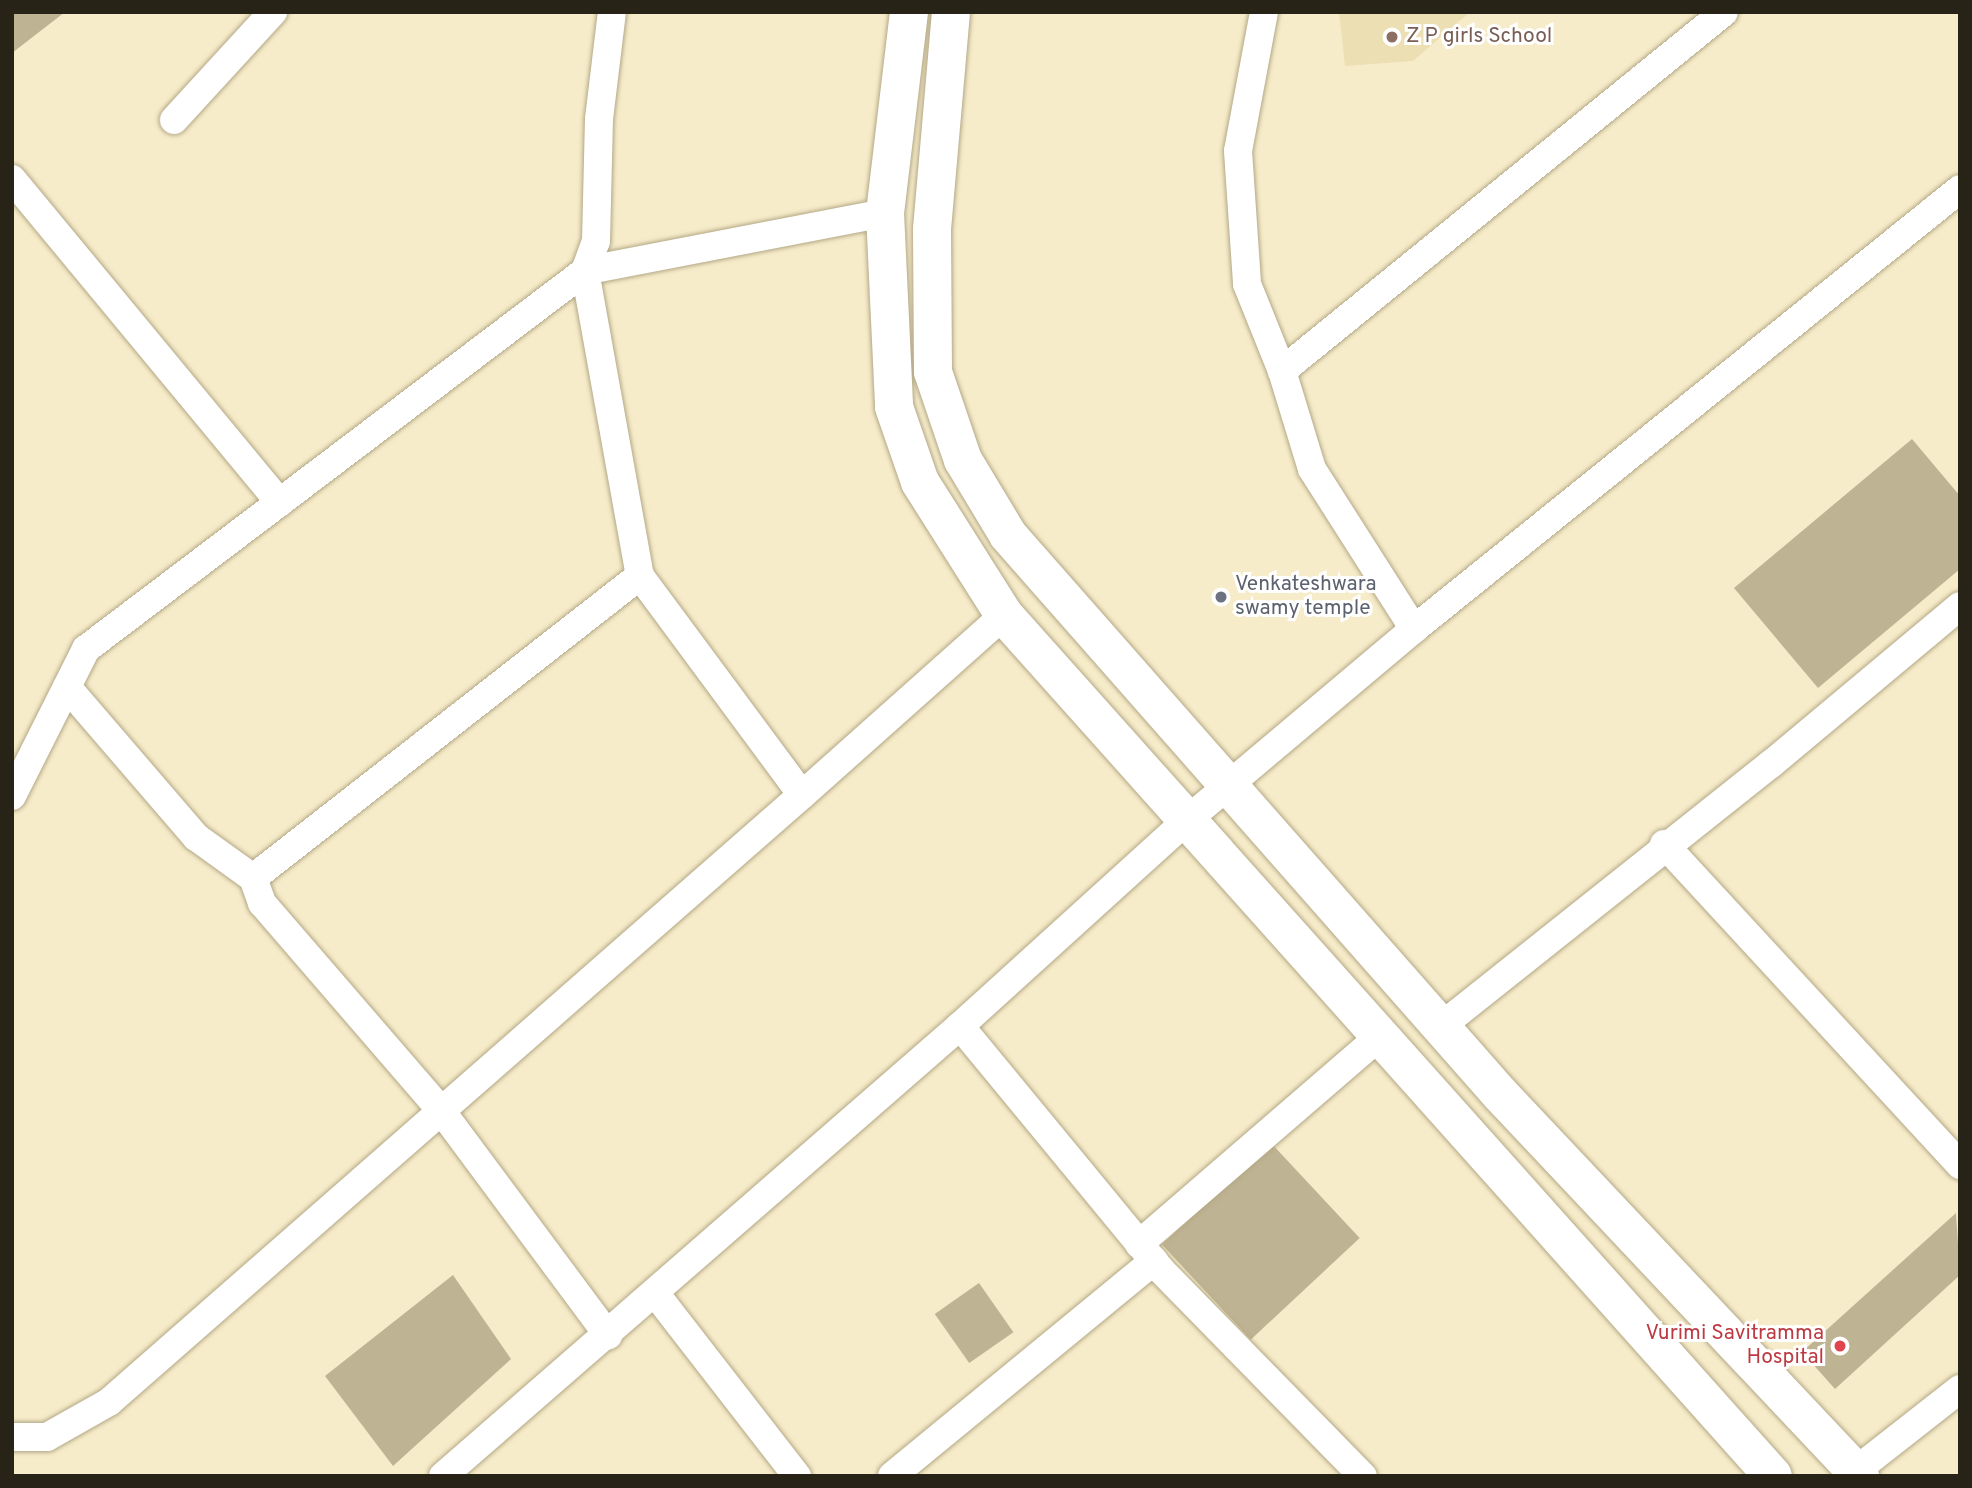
<!DOCTYPE html>
<style>
body{margin:0}
#map{position:relative;width:1972px;height:1488px;overflow:hidden;background:#f7ecc9;font-family:Overpass,sans-serif}
div>[style]{position:absolute}
.built>*{inset:0;background:#ecdfb4}
.building>*{inset:0;background:#beb392;transform-origin:0 0}
.roads{filter:drop-shadow(0 0 2px #b3a887) drop-shadow(0 0 2px #b3a887)}
.street>*{height:28px;margin:-14px;padding:0 14px;transform-origin:14px;border-radius:14px;background:#fff}
.secondary>*{height:38px;margin:-19px;padding:0 19px;transform-origin:19px;border-radius:19px;background:#fff}
.dots>*{width:19px;height:19px;translate:-50% -50%;box-sizing:border-box;border:4px solid #fff;border-radius:50%}
span{translate:-50% -50%;white-space:nowrap;text-align:center;line-height:1.15;-webkit-text-stroke:6px #fff;paint-order:stroke}
.education-label{font-size:21px;color:#785e54}
.left{translate:0 -50%;text-align:left}
.worship-label{font-size:21px;color:#5b616d}
.health-label{font-size:21px;color:#be3a42}
.right{translate:-100% -50%;text-align:right}
.frame{position:absolute;inset:0;border:14px solid #272316;pointer-events:none}
</style>
<div id="map">
<div class="built">
<i style="clip-path:polygon(1339px 12px,1470px 12px,1413px 61px,1345px 66px)"></i>
</div>
<div class="building">
<i style="clip-path:polygon(12px 12px,65px 12px,12px 53px)"></i>
<i style="clip-path:polygon(1912px 439px,1960px 496px,1960px 569px,1818px 688px,1734px 588px)"></i>
<i style="left:1271px;top:1143px;width:130px;height:149px;rotate:47deg"></i>
<i style="clip-path:polygon(1956px 1213px,1960px 1275px,1835px 1389px,1802px 1352px)"></i>
<i style="clip-path:polygon(453px 1275px,511px 1359px,393px 1466px,325px 1376px)"></i>
<i style="left:979px;top:1283px;width:60px;height:54px;rotate:55deg"></i>
</div>
<div class="roads">
<div class="street">
<i style="left:1264px;top:12px;width:141px;rotate:100.6deg"></i>
<i style="left:1238px;top:151px;width:133px;rotate:86.1deg"></i>
<i style="left:1247px;top:284px;width:94px;rotate:68.1deg"></i>
<i style="left:1282px;top:371px;width:102px;rotate:73deg"></i>
<i style="left:1312px;top:469px;width:190px;rotate:57.5deg"></i>
<i style="left:174px;top:120px;width:147px;rotate:-47.5deg"></i>
<i style="left:12px;top:179px;width:420px;rotate:50.4deg"></i>
<i style="left:885px;top:213px;width:306px;rotate:169.1deg"></i>
<i style="left:585px;top:271px;width:310px;rotate:79.8deg"></i>
<i style="left:640px;top:576px;width:272px;rotate:53.5deg"></i>
<i style="left:802px;top:795px;width:271px;rotate:-41.7deg"></i>
<i style="left:1282px;top:371px;width:569px;rotate:-39.08deg"></i>
<i style="left:67px;top:687px;width:198px;rotate:49.3deg"></i>
<i style="left:196px;top:837px;width:70px;rotate:35.7deg"></i>
<i style="left:253px;top:878px;width:27px;rotate:70deg"></i>
<i style="left:262px;top:903px;width:272px;rotate:49.2deg"></i>
<i style="left:440px;top:1109px;width:282px;rotate:53.4deg"></i>
<i style="left:12px;top:796px;width:165px;rotate:-63.3deg"></i>
<i style="left:86px;top:649px;width:626px;rotate:-37.14deg"></i>
<i style="left:585px;top:271px;width:32px;rotate:-70deg"></i>
<i style="left:596px;top:241px;width:122px;rotate:-88.6deg"></i>
<i style="left:599px;top:119px;width:108px;rotate:-83.1deg"></i>
<i style="left:1664px;top:844px;width:437px;rotate:47.3deg"></i>
<i style="left:253px;top:878px;width:491px;rotate:-38deg"></i>
<i style="left:960px;top:1026px;width:315px;rotate:50.5deg"></i>
<i style="left:1160px;top:1269px;width:290px;rotate:45.6deg"></i>
<i style="left:1440px;top:1027px;width:423px;rotate:-38.5deg"></i>
<i style="left:1771px;top:764px;width:246px;rotate:-39.9deg"></i>
<i style="left:1139px;top:1244px;width:317px;rotate:-40.8deg"></i>
<i style="left:655px;top:1293px;width:232px;rotate:52.2deg"></i>
<i style="left:12px;top:1437px;width:35px"></i>
<i style="left:47px;top:1437px;width:71px;rotate:-29.4deg"></i>
<i style="left:109px;top:1402px;width:921px;rotate:-41.22deg"></i>
<i style="left:443px;top:1476px;width:685px;rotate:-41.04deg"></i>
<i style="left:960px;top:1026px;width:305px;rotate:-42.2deg"></i>
<i style="left:1186px;top:821px;width:298px;rotate:-40.1deg"></i>
<i style="left:1414px;top:629px;width:701px;rotate:-38.86deg"></i>
<i style="left:892px;top:1476px;width:339px;rotate:-39.4deg"></i>
<i style="left:1849px;top:1476px;width:141px;rotate:-38.1deg"></i>
</div>
<div class="secondary">
<i style="left:909px;top:12px;width:202px;rotate:96.8deg"></i>
<i style="left:885px;top:213px;width:194px;rotate:87.3deg"></i>
<i style="left:894px;top:407px;width:79px;rotate:70.9deg"></i>
<i style="left:920px;top:482px;width:157px;rotate:57.7deg"></i>
<i style="left:1004px;top:615px;width:1154px;rotate:48.23deg"></i>
<i style="left:951px;top:12px;width:218px;rotate:95deg"></i>
<i style="left:932px;top:229px;width:143px;rotate:89.6deg"></i>
<i style="left:933px;top:372px;width:93px;rotate:71.2deg"></i>
<i style="left:963px;top:460px;width:87px;rotate:59deg"></i>
<i style="left:1008px;top:535px;width:745px;rotate:48.65deg"></i>
<i style="left:1500px;top:1094px;width:525px;rotate:46.7deg"></i>
</div>
</div>
<div class="dots">
<i style="left:1392px;top:37px;background:#8d6e63"></i>
<i style="left:1221px;top:597px;background:#6b7280"></i>
<i style="left:1840px;top:1346px;background:#e0444e"></i>
</div>
<div class="education-label">
<span class="left" style="left:1406px;top:37px">Z P girls School</span>
</div>
<div class="worship-label">
<span class="left" style="left:1235px;top:597px">Venkateshwara<br>swamy temple</span>
</div>
<div class="health-label">
<span class="right" style="left:1824px;top:1346px">Vurimi Savitramma<br>Hospital</span>
</div>
<div class="frame"></div>
</div>
